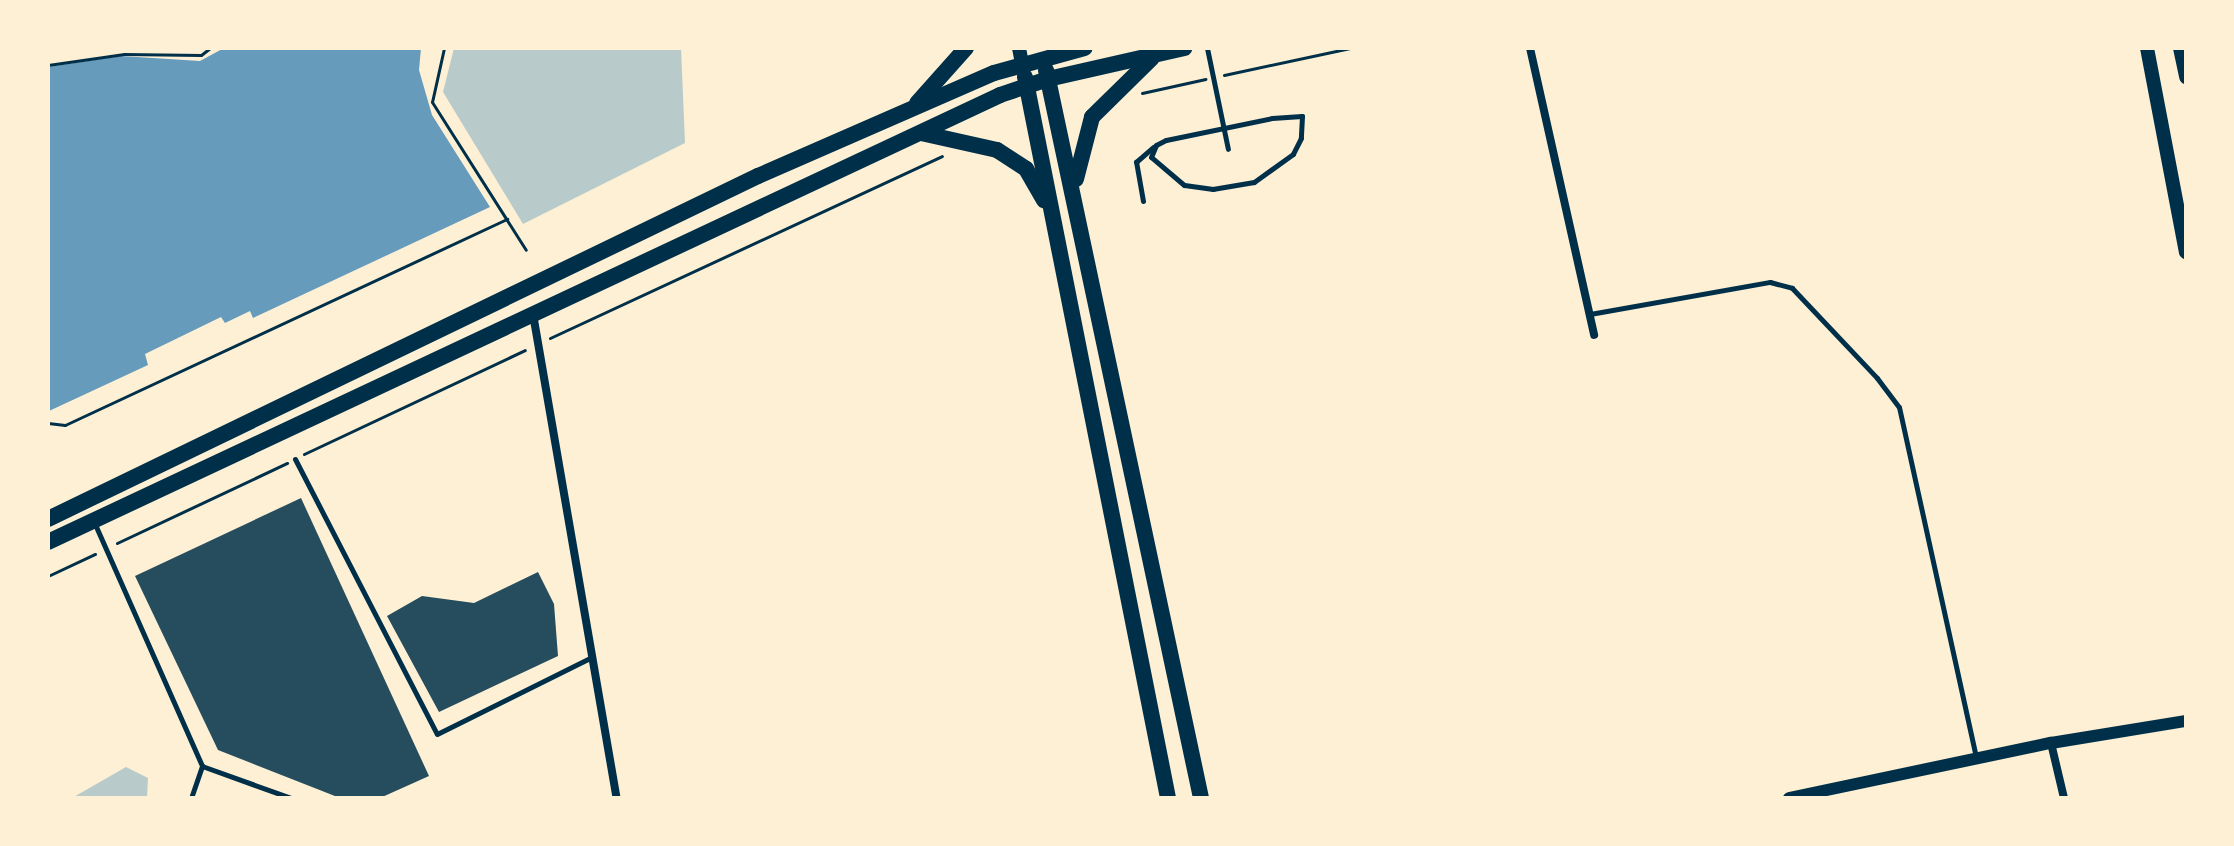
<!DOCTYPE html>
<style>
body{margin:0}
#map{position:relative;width:2234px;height:846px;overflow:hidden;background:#fdf0d5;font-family:Poppins,sans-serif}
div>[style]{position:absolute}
.green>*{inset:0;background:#b9caca}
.water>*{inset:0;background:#669bbc}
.building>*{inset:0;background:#264d5e}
.path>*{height:3px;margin:-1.5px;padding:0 1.5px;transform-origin:1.5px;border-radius:1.5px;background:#003049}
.service>*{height:5px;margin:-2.5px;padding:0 2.5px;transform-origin:2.5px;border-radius:2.5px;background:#003049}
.minor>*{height:8px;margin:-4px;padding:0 4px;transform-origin:4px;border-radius:4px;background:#003049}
.tertiary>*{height:12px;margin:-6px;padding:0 6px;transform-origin:6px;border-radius:6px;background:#003049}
.secondary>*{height:14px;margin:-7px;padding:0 7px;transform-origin:7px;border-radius:7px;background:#003049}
.primary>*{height:16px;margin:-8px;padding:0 8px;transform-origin:8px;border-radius:8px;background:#003049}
span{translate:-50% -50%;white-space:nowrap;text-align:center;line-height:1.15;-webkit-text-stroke:6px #fdf0d5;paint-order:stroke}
.frame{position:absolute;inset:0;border:50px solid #fdf0d5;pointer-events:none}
</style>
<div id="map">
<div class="green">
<i style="clip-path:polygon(454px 48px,681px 48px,685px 143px,523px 224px,443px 92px)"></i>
<i style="clip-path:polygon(126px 767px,148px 778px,147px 798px,72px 798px)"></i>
</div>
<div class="water">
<i style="clip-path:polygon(224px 48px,421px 48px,419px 70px,432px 115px,490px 207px,253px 318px,250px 311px,225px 323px,221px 317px,145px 354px,148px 365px,49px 411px,48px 67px,121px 56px,200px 61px)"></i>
</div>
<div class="building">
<i style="clip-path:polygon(301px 498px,429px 776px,380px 798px,340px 798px,218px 750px,135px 576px)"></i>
<i style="clip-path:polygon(538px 572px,554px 604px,558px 656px,439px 712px,387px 616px,422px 596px,474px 603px)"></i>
</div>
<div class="path">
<i style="left:444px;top:48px;width:55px;rotate:102.5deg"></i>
<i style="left:432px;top:102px;width:175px;rotate:57.6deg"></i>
<i style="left:48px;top:65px;width:77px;rotate:-8.2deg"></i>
<i style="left:124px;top:54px;width:77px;rotate:0.7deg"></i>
<i style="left:201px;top:55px;width:11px;rotate:-38deg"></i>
<i style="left:1224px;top:75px;width:129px;rotate:-12.1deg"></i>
<i style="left:1142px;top:93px;width:65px;rotate:-12.5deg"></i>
<i style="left:550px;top:338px;width:432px;rotate:-24.9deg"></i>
<i style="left:48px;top:423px;width:17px;rotate:7deg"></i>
<i style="left:65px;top:425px;width:488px;rotate:-25deg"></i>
<i style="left:304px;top:454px;width:244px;rotate:-25.2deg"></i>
<i style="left:117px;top:543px;width:188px;rotate:-25.2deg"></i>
<i style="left:48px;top:576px;width:52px;rotate:-25.1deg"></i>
</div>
<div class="service">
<i style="left:1207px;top:48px;width:103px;rotate:78.3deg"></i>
<i style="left:1302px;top:116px;width:22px;rotate:93deg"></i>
<i style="left:1301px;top:138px;width:18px;rotate:117deg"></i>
<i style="left:1293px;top:154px;width:48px;rotate:144.3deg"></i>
<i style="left:1254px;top:182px;width:42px;rotate:170.3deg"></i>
<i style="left:1213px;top:189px;width:29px;rotate:-172deg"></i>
<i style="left:1184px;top:185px;width:43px;rotate:-139.7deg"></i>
<i style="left:1151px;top:157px;width:13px;rotate:-67deg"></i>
<i style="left:1156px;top:145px;width:11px;rotate:-27deg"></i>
<i style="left:1166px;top:140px;width:108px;rotate:-11.7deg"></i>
<i style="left:1272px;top:118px;width:30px;rotate:-4deg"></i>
<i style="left:1143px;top:201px;width:40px;rotate:-100deg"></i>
<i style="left:1136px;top:162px;width:23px;rotate:-41deg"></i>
<i style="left:1590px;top:314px;width:183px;rotate:-10.1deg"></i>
<i style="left:1770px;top:282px;width:23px;rotate:15deg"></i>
<i style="left:1792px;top:288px;width:124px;rotate:46.6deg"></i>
<i style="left:1877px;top:378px;width:36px;rotate:53deg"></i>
<i style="left:1899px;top:407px;width:359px;rotate:77.6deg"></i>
<i style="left:295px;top:459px;width:309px;rotate:62.7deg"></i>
<i style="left:437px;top:734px;width:173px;rotate:-26.4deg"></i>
<i style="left:94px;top:522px;width:267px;rotate:66.1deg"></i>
<i style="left:191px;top:798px;width:34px;rotate:-71deg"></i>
<i style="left:202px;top:766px;width:95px;rotate:19.8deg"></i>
</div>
<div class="minor">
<i style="left:1530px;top:48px;width:294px;rotate:77.4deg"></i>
<i style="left:533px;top:314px;width:491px;rotate:80.2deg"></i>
<i style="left:2051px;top:743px;width:57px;rotate:76.7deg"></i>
</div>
<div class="tertiary">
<i style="left:1789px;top:798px;width:268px;rotate:-11.9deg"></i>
<i style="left:2051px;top:743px;width:137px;rotate:-9.3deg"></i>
</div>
<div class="secondary">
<i style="left:1019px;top:48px;width:15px;rotate:79deg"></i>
<i style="left:2147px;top:48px;width:208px;rotate:79.2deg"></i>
<i style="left:2180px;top:48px;width:30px;rotate:78deg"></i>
</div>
<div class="primary">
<i style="left:1046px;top:70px;width:744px;rotate:77.98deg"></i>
<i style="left:1025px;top:77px;width:735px;rotate:78.78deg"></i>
<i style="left:917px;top:103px;width:74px;rotate:-48.3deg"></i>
<i style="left:921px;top:133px;width:78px;rotate:12.6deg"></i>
<i style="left:997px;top:150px;width:35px;rotate:33deg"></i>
<i style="left:1026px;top:169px;width:36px;rotate:60deg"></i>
<i style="left:1076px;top:179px;width:64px;rotate:-75.5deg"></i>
<i style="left:1092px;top:117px;width:84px;rotate:-44.5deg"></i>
<i style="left:48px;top:519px;width:789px;rotate:-25.79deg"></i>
<i style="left:758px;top:176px;width:257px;rotate:-23.6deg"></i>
<i style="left:994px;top:73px;width:94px;rotate:-15.4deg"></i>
<i style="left:48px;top:542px;width:1052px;rotate:-25.15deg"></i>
<i style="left:1000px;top:95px;width:51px;rotate:-18.4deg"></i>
<i style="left:1048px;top:79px;width:140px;rotate:-12.8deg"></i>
</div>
<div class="frame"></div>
</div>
